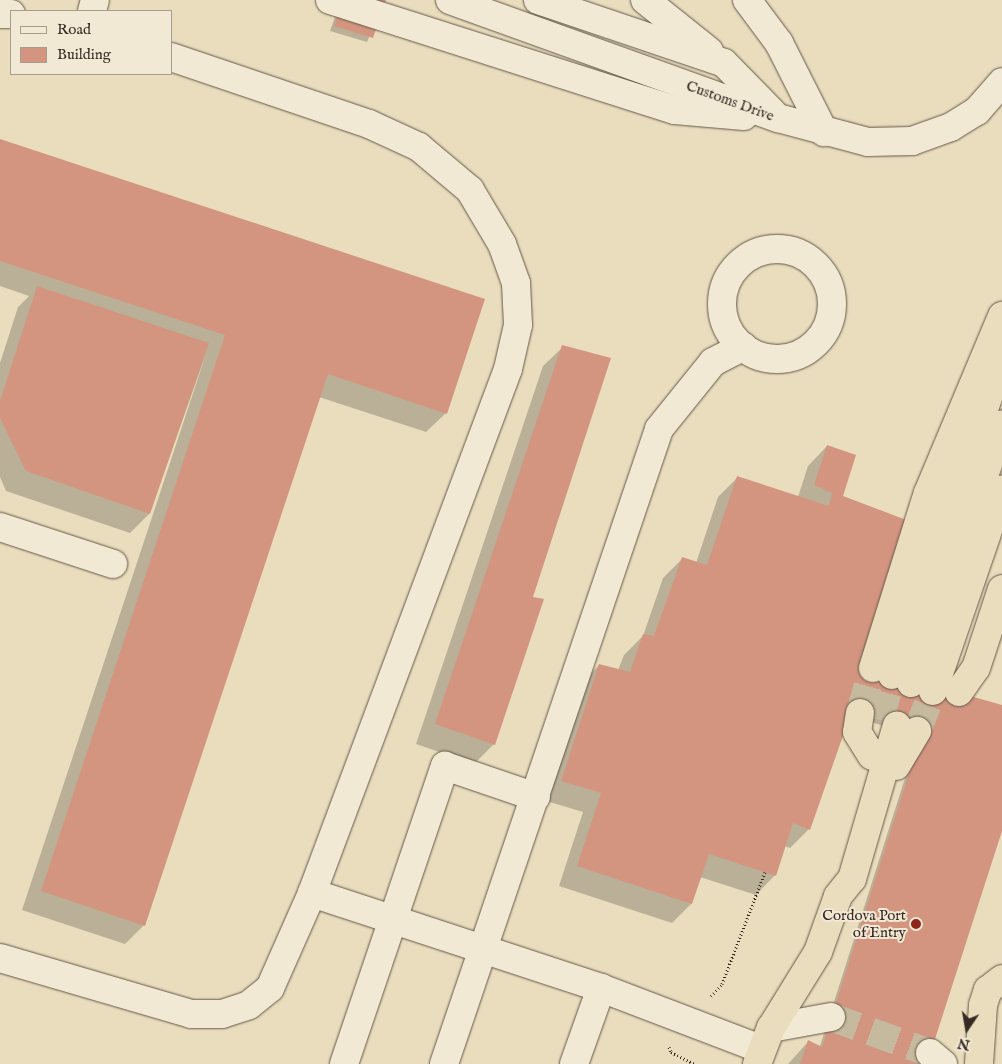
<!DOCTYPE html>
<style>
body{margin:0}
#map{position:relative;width:1002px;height:1064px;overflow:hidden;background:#e9ddbd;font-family:"IM FELL English",serif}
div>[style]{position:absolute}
.shadow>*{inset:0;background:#0003}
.building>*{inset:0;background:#d3957f}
.minor-tunnel>*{height:28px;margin-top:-14px;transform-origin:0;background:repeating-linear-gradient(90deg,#c5b99e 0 28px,transparent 0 42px)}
.highway-tunnel>*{height:28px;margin-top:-14px;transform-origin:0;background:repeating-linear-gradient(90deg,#c5b99e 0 28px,transparent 0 42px)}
.path>*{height:3px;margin-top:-1.5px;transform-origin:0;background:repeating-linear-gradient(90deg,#372a24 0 1px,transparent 0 3.5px)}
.roads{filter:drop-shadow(0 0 1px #64574a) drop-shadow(0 0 1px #64574a)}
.minor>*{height:28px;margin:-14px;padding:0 14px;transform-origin:14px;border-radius:14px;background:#f1e9d4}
.minor>.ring{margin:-14px;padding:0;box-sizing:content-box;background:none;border:28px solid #f1e9d4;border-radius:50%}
.highway>*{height:28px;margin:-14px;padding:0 14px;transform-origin:14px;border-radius:14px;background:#e9ddbd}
.dots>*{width:14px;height:14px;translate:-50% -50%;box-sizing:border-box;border:2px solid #f1e9d4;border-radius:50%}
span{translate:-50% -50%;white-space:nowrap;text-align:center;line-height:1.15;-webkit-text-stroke:4px #f1e9d4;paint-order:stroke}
.street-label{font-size:15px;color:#372a24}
.poi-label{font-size:15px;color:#372a24}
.right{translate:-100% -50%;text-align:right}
.legend{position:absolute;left:10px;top:10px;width:162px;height:65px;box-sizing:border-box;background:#f1e9d4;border:1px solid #a79d8e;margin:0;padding:6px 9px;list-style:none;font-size:15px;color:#372a24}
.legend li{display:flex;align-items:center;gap:10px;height:25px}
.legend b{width:25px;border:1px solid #a79d8e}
.north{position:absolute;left:942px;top:1004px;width:50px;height:50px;-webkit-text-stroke:4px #f1e9d4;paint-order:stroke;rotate:192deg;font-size:14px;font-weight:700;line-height:20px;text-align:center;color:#372a24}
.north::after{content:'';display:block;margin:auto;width:18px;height:22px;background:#372a24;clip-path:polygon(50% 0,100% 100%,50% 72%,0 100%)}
</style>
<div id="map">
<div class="shadow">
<i style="clip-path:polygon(341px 0,385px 0,367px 42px,330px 31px)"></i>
<i style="clip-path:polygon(0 141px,446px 413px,426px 432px,319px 397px,144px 925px,125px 944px,22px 910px,206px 354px,149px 514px,130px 533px,6px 491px,0 477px,0 363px,18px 307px,29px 296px,0 286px)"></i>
<i style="clip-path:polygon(563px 347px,494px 744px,474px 764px,416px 744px,543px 366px)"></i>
<i style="clip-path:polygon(827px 446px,842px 496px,859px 674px,1002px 706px,1002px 828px,926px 1064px,788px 1064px,808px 1042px,820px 1046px,918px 737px,846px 714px,809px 829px,790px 848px,784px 846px,775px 875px,756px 895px,700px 877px,691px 904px,672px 923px,559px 886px,583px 812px,543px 800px,580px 685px,599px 665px,618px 670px,624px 655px,643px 636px,663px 578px,682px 559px,696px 563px,718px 497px,737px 478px,798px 497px,808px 466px)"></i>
</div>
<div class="building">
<i style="clip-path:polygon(343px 0,386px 0,373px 38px,334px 26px)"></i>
<i style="clip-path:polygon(0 139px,485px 299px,447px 414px,328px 374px,145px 926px,41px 891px,225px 335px,0 261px)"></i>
<i style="clip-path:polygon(37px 286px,209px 343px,150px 514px,26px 471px,0 418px,0 401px)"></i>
<i style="clip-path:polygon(562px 345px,611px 358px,533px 597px,544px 599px,495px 745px,435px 724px)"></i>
<i style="clip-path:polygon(827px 445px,856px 455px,843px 496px,909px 521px,865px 666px,1002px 705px,1002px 831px,927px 1064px,800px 1064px,808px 1040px,822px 1047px,922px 732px,852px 710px,810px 830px,793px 823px,776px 876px,709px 854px,692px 904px,577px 866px,601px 793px,561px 781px,599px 664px,630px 672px,643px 634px,654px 636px,682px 557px,707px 565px,737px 476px,829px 506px,832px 493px,814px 485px)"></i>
</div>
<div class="minor-tunnel">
<i style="left:831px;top:1017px;width:105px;rotate:20deg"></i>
</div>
<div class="highway-tunnel">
<i style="left:860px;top:713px;width:47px;rotate:-73.9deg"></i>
<i style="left:880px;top:720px;width:47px;rotate:-75.1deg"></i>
<i style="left:917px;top:731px;width:43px;rotate:-68.2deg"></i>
</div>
<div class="path">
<i style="left:711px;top:996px;width:16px;rotate:-47deg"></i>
<i style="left:722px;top:984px;width:120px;rotate:-69deg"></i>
<i style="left:669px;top:1047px;width:5px;rotate:68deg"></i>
<i style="left:671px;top:1052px;width:27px;rotate:27deg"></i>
</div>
<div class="roads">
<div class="minor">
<i style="left:330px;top:0;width:362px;rotate:17.7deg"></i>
<i style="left:675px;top:110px;width:69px;rotate:5deg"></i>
<i style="left:450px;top:0;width:349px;rotate:19.8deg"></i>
<i style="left:778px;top:118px;width:93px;rotate:14.9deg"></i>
<i style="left:868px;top:142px;width:44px;rotate:-1.3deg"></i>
<i style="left:912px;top:141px;width:41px;rotate:-19.7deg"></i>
<i style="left:951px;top:127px;width:31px;rotate:-32deg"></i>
<i style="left:977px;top:111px;width:38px;rotate:-49deg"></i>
<i style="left:538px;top:0;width:196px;rotate:18.7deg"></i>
<i style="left:724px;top:63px;width:70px;rotate:45.6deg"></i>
<i style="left:645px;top:0;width:82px;rotate:38.6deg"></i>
<i style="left:747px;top:0;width:54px;rotate:53.3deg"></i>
<i style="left:779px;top:43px;width:100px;rotate:63.2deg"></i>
<i style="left:92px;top:11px;width:11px;rotate:-75deg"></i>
<i style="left:0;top:14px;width:11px"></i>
<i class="ring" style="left:722px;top:249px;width:82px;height:82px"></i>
<i style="left:0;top:527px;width:119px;rotate:18.1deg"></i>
<i style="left:312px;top:893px;width:304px;rotate:18.2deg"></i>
<i style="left:601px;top:988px;width:171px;rotate:20.9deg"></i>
<i style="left:0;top:958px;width:199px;rotate:16.3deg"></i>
<i style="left:191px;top:1014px;width:31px"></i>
<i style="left:222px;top:1014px;width:28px;rotate:-18deg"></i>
<i style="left:249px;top:1005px;width:27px;rotate:-39deg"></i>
<i style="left:270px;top:988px;width:104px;rotate:-66.1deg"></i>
<i style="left:312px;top:893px;width:559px;rotate:-69.49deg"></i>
<i style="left:508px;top:369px;width:45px;rotate:-77.2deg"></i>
<i style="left:518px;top:325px;width:42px;rotate:-92.7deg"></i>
<i style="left:516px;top:283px;width:41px;rotate:-109.7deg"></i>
<i style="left:502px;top:244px;width:63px;rotate:-120.7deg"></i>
<i style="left:470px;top:190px;width:67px;rotate:-139.9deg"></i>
<i style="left:419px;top:147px;width:55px;rotate:-155.3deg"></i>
<i style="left:369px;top:124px;width:209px;rotate:-161.3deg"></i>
<i style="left:771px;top:1028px;width:61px;rotate:-10.4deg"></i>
<i style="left:930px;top:1053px;width:17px;rotate:40deg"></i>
<i style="left:344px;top:1064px;width:315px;rotate:-71.3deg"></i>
<i style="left:445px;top:766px;width:96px;rotate:18.8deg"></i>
<i style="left:444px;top:1064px;width:670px;rotate:-71.29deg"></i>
<i style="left:659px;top:429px;width:86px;rotate:-51.1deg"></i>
<i style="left:713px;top:362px;width:34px;rotate:-27deg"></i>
<i style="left:574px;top:1064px;width:81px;rotate:-70.4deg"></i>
</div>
<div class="highway">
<i style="left:873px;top:668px;width:183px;rotate:-72.6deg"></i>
<i style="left:928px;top:493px;width:192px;rotate:-67.3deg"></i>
<i style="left:892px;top:675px;width:336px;rotate:-70.9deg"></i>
<i style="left:911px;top:683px;width:274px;rotate:-70.6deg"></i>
<i style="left:933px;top:691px;width:213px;rotate:-71.1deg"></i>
<i style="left:959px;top:692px;width:29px;rotate:-55deg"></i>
<i style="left:976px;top:668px;width:83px;rotate:-71.8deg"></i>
<i style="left:860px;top:713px;width:19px;rotate:99deg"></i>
<i style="left:857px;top:732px;width:28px;rotate:58deg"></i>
<i style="left:896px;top:766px;width:41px;rotate:-59deg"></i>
<i style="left:757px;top:1064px;width:39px;rotate:-69deg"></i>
<i style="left:771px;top:1028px;width:89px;rotate:-58.3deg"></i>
<i style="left:818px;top:952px;width:59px;rotate:-70.3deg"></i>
<i style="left:838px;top:896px;width:22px;rotate:-51deg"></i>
<i style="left:852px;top:879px;width:160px;rotate:-73.7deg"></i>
<i style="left:979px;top:1064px;width:59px;rotate:-86.1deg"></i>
<i style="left:983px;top:1005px;width:16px;rotate:-72deg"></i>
<i style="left:988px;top:990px;width:18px;rotate:-38deg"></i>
</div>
</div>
<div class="dots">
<i style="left:916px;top:924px;background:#8f2418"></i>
</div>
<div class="street-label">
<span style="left:730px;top:101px;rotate:20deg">Customs Drive</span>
</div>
<div class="poi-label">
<span class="right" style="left:906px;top:924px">Cordova Port<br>of Entry</span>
</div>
<ul class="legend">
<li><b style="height:6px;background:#f1e9d4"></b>Road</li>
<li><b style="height:14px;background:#d3957f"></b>Building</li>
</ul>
<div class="north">N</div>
</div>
